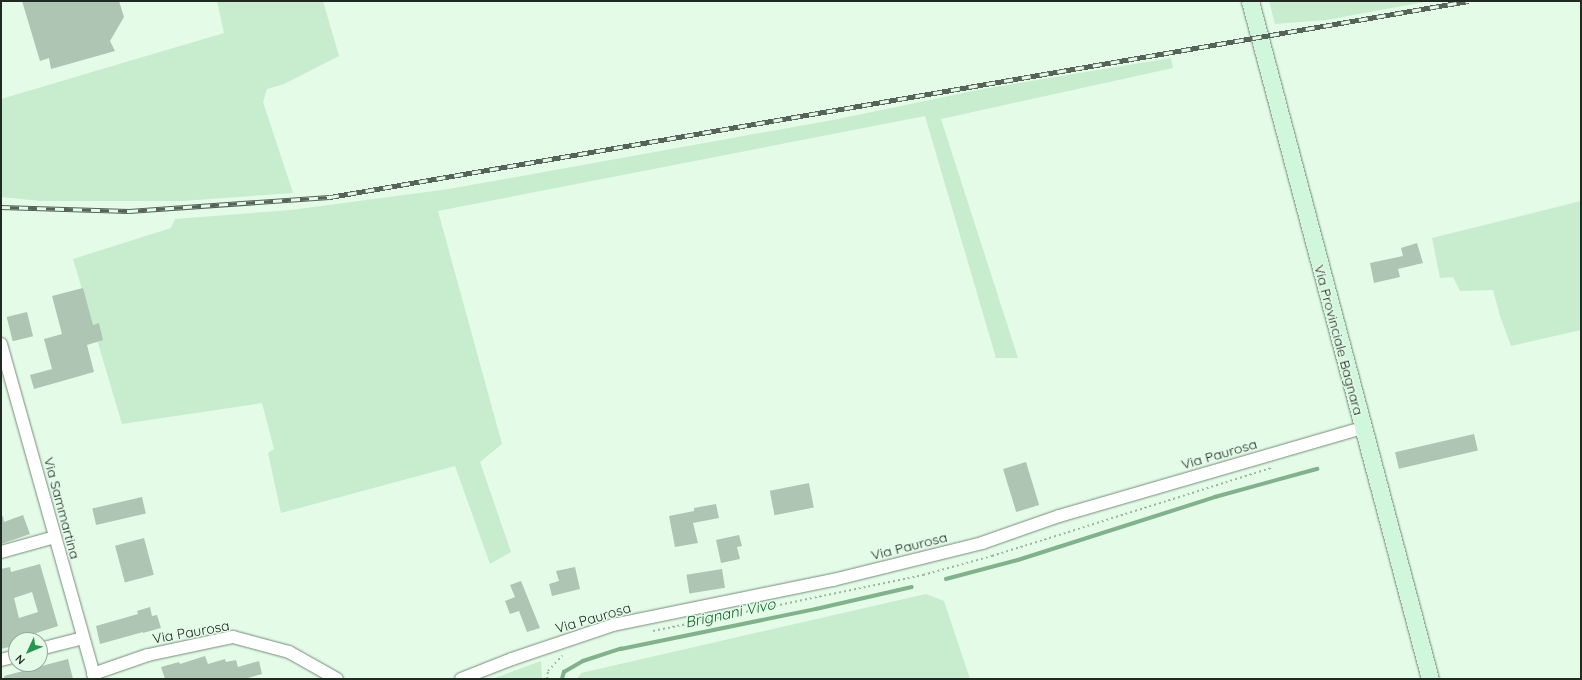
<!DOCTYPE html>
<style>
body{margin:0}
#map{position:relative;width:1582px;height:680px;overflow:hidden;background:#e4fbe8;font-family:Quicksand,sans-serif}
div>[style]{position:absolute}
.green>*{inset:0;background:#c7ecce}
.stream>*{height:3.5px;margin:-1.75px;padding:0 1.75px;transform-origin:1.75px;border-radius:1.75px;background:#81b28b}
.building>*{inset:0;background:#afc5b3;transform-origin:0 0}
.path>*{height:2px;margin-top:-1px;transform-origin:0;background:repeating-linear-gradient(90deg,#a0b2a4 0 2px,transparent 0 5px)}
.roads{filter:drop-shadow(0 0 1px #768b7a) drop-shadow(0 0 1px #768b7a)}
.minor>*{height:12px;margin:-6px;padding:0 6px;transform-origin:6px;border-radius:6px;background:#fff}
.secondary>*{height:17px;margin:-8.5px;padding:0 8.5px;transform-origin:8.5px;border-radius:8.5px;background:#d0f7db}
.rail>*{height:4.5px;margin-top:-2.25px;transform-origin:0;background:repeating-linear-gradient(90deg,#e4fbe8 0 9px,#566358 0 18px);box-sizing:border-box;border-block:1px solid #566358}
span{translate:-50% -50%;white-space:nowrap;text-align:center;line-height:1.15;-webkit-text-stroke:3px #e4fbe8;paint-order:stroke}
.street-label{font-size:14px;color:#202922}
.water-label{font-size:15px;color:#156130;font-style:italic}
.frame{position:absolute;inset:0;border:2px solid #202922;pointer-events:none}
.north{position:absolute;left:8px;top:632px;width:40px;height:40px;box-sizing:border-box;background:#e4fbe8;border:1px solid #96a799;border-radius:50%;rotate:226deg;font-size:11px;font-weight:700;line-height:16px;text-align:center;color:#202922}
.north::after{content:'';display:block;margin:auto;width:14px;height:18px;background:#29964f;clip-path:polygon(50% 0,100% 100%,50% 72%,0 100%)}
</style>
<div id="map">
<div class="green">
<i style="clip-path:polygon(217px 1px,323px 1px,339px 56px,284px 84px,267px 89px,263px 102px,293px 193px,182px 201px,41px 201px,1px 197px,1px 99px,224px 33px)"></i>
<i style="clip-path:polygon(1269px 1px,1430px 1px,1326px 20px,1275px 24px)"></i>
<i style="clip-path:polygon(1171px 58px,1173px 68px,941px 119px,1018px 358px,996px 358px,925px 116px,438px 211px,502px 444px,480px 462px,511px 552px,490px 564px,455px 466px,281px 513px,268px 453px,274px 449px,262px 403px,122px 424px,73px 259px,171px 228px,175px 219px,291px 210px,449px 189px,838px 119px,983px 89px)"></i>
<i style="clip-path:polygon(1581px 201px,1581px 330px,1511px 346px,1500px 316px,1493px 290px,1460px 291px,1453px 277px,1440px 278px,1432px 238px)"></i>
<i style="clip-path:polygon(926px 594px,944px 601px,970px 679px,577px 679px,581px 673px)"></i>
<i style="clip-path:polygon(541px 661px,542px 679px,492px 679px)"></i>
</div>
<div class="stream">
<i style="left:946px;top:579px;width:74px;rotate:-14.8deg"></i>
<i style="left:1018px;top:560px;width:207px;rotate:-17.7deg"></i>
<i style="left:1215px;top:497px;width:106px;rotate:-15.4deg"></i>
<i style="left:562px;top:679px;width:7px;rotate:-74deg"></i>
<i style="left:564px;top:672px;width:22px;rotate:-30deg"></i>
<i style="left:583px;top:661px;width:40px;rotate:-18deg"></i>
<i style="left:621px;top:649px;width:199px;rotate:-11.6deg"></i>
<i style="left:816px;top:609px;width:98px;rotate:-12.9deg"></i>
</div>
<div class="building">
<i style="clip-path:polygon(22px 1px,119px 1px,124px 17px,110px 41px,115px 51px,51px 69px,49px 58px,40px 61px)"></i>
<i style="clip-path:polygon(1417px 243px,1423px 263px,1398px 269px,1400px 277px,1374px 283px,1370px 263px,1403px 256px,1401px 248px)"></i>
<i style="clip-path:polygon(83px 288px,93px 325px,99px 323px,103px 340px,87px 345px,94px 372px,34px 389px,30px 375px,52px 369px,44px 339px,62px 334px,52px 296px)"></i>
<i style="left:27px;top:312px;width:25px;height:21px;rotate:76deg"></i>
<i style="left:1474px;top:434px;width:17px;height:81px;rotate:77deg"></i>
<i style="left:1026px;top:462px;width:45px;height:24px;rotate:73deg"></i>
<i style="left:809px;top:483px;width:25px;height:40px;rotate:79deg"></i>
<i style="left:142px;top:497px;width:17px;height:51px;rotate:77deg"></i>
<i style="clip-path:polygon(716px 504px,719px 518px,693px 523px,698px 543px,675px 547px,669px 516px,694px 511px,694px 508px)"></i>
<i style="clip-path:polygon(23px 515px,30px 534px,1px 544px,1px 517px,3px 516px,4px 522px)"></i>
<i style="clip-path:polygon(739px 535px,742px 546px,737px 547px,740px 559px,721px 563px,716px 540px)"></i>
<i style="left:144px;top:538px;width:38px;height:30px;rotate:75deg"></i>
<i style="clip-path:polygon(evenodd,40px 564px,58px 626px,12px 641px,13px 646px,1px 649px,1px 569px,10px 567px,11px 572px,40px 564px,32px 592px,38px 612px,19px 618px,14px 598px,32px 592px)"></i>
<i style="clip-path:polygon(575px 567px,580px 589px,552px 596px,549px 584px,559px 581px,556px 571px)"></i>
<i style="left:722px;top:569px;width:19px;height:36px;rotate:81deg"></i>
<i style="clip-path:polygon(521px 581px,540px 628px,527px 632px,519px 611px,510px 614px,505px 601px,515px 597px,510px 585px)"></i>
<i style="clip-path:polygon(150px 607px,152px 616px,157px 615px,161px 628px,143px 633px,143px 632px,100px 644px,96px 626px,138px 614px,137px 611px)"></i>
<i style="clip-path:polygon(205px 656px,208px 664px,225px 659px,226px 662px,236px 660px,238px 667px,259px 661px,262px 674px,244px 679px,165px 679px,161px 667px,179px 662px,180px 664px)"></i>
<i style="clip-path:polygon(68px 659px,73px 679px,5px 679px,4px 676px)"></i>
</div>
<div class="path">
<i style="left:653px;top:631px;width:276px;rotate:-11.7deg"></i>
<i style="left:923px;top:575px;width:72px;rotate:-15.4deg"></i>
<i style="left:992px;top:556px;width:293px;rotate:-17.5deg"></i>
<i style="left:547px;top:679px;width:8px;rotate:-83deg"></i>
<i style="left:548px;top:671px;width:21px;rotate:-47deg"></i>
</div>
<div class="roads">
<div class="minor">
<i style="left:1px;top:344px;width:348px;rotate:74.3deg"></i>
<i style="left:1px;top:552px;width:56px;rotate:-15.5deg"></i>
<i style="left:40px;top:649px;width:44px;rotate:-14.3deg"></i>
<i style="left:1px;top:660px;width:16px;rotate:-15deg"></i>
<i style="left:93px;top:674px;width:58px;rotate:-19.1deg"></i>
<i style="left:148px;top:655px;width:87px;rotate:-12deg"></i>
<i style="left:233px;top:637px;width:58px;rotate:15deg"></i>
<i style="left:289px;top:652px;width:55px;rotate:29.4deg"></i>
<i style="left:461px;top:679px;width:55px;rotate:-21.4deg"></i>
<i style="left:512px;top:659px;width:107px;rotate:-18.6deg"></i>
<i style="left:613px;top:625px;width:225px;rotate:-11.6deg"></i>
<i style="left:833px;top:580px;width:154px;rotate:-13.9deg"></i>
<i style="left:982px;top:543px;width:82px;rotate:-19.3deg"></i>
<i style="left:1059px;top:516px;width:316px;rotate:-16.2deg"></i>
</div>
<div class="secondary">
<i style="left:1250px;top:1px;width:701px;rotate:75.13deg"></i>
</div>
</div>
<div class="rail">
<i style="left:1px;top:207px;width:128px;rotate:1.8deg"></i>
<i style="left:129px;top:211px;width:201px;rotate:-4deg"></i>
<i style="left:330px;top:197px;width:1155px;rotate:-9.77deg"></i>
</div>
<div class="street-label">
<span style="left:1339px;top:340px;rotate:75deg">Via Provinciale Bagnara</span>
<span style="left:1219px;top:454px;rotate:-16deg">Via Paurosa</span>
<span style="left:62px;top:508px;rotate:75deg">Via Sammartina</span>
<span style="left:909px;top:546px;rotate:-14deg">Via Paurosa</span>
<span style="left:593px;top:618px;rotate:-16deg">Via Paurosa</span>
<span style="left:191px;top:632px;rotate:-10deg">Via Paurosa</span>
</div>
<div class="water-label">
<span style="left:730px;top:613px;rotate:-12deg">Brignani Vivo</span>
</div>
<div class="frame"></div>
<div class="north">N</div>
</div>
